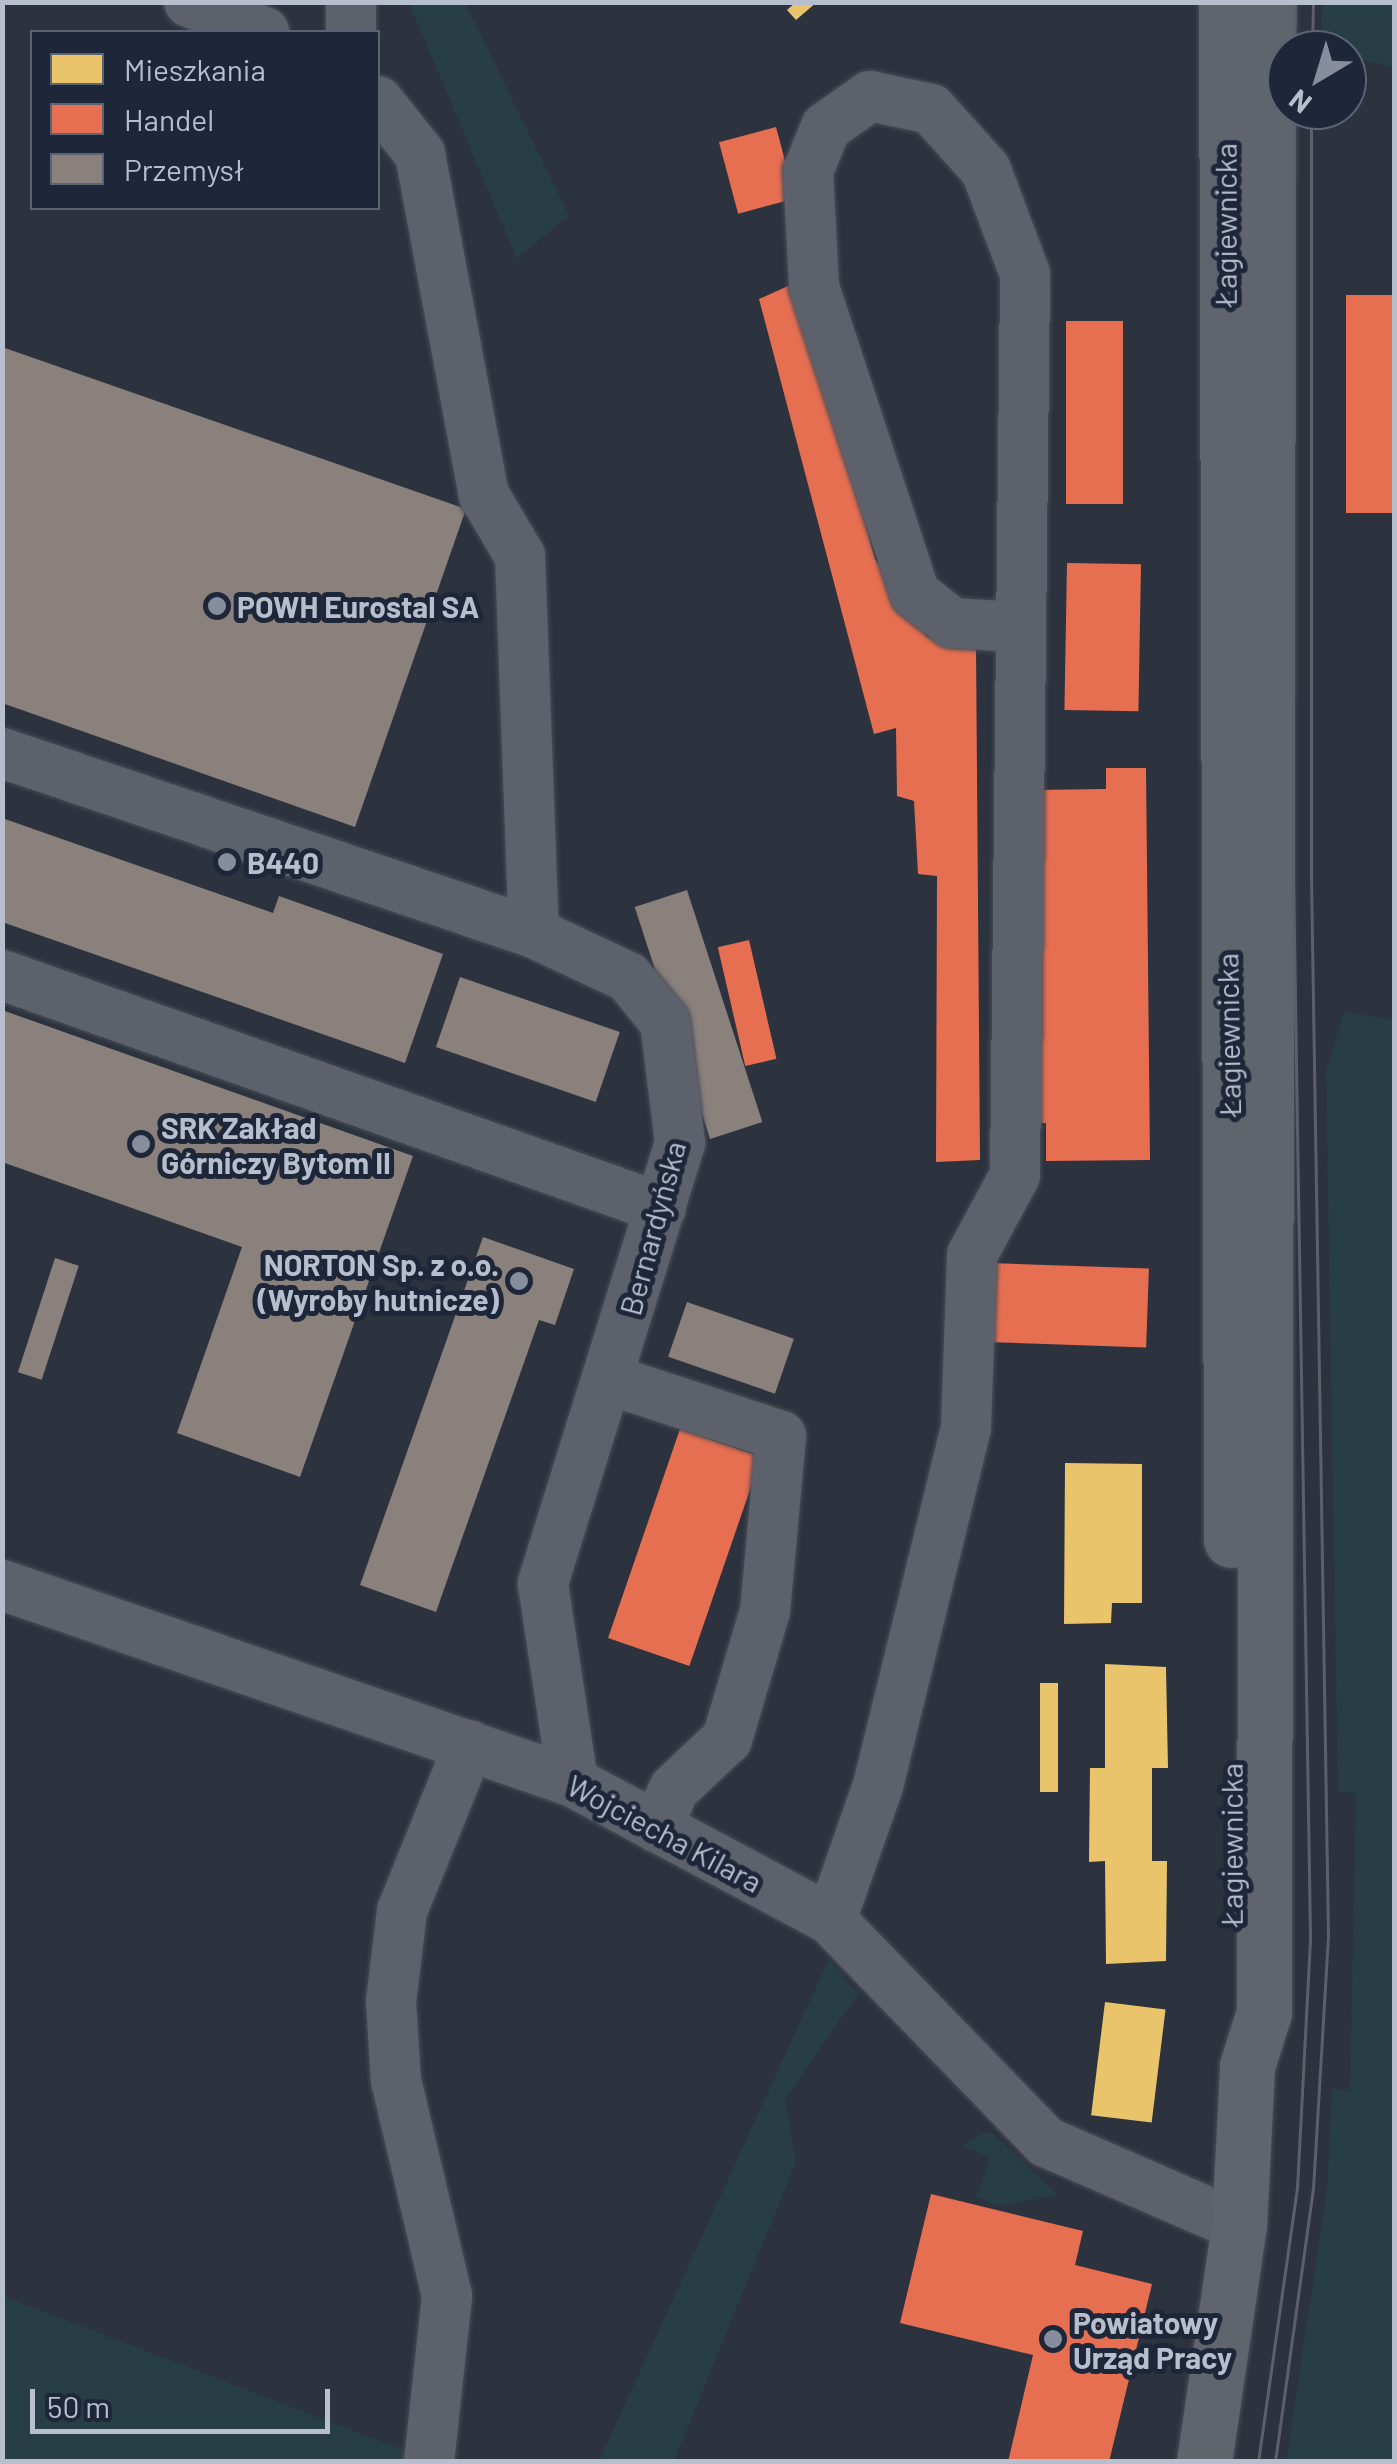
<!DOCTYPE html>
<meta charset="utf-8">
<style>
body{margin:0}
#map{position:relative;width:1397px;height:2464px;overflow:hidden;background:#2c323e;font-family:Barlow,sans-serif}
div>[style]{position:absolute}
.green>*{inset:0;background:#283e46}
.homes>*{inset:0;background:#e9c46a;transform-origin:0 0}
.shops>*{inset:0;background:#e76f51;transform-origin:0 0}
.industry>*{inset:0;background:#8a817c;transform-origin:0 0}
.roads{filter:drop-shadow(0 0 2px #494d56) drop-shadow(0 0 2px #494d56)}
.minor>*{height:50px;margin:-25px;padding:0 25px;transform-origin:25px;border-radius:25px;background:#5d616b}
.major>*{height:55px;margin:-27.5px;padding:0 27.5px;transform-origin:27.5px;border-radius:27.5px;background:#5f646d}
.tram>*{height:2.5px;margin:-1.25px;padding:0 1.25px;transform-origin:1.25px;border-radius:1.25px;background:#5b6069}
.dots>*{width:28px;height:28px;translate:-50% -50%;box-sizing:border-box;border:5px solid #1e273a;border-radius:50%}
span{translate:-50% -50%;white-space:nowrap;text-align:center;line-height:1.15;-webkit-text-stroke:10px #1e273a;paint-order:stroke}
.street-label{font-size:30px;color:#b7bece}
.poi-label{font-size:30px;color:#b7bece;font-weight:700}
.left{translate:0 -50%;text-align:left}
.right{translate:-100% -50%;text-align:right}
.frame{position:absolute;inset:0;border:5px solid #b7bece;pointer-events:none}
.legend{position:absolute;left:30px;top:30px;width:350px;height:180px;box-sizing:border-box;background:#1e273a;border:2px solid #5b6375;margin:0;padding:12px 18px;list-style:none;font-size:30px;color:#b7bece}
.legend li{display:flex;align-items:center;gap:20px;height:50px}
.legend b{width:50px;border:2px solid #5b6375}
.north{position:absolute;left:1267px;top:30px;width:100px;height:100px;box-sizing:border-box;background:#1e273a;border:2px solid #5b6375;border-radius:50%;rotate:218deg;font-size:28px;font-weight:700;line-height:40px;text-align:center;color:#b7bece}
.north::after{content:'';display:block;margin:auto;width:35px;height:45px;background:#868d9c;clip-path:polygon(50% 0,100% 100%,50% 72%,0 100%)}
.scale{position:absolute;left:30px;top:2389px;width:300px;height:45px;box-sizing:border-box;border:5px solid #b7bece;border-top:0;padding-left:12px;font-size:30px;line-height:35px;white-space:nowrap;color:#b7bece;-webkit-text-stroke:8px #1e273a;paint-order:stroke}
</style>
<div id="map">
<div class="green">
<i style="clip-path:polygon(1322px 2px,1394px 3px,1394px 67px,1321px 50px)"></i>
<i style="clip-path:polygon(409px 3px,465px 3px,569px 215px,517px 259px)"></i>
<i style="clip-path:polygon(1344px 1012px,1394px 1020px,1394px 2461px,1286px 2462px,1327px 2189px,1332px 2089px,1350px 2089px,1356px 1793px,1338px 1792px,1326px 1071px)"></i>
<i style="clip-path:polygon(829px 1959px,858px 1994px,785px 2099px,796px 2162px,674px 2461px,599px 2461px)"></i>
<i style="clip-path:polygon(980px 2133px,993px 2133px,1058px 2195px,999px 2206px,976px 2197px,990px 2157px,963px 2146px)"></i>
<i style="clip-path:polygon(3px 2296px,432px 2461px,3px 2461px)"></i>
</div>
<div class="homes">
<i style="clip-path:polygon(796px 2px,817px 2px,796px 20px,787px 10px)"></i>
<i style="clip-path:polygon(1065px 1463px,1142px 1464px,1142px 1603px,1112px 1603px,1111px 1623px,1064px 1624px)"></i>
<i style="clip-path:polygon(1105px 1664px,1166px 1667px,1168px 1768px,1152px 1768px,1152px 1861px,1167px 1861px,1166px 1961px,1106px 1964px,1105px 1861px,1089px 1862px,1090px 1768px,1105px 1768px)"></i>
<i style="left:1058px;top:1683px;width:109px;height:18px;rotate:90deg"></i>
<i style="left:1105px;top:2002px;width:61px;height:114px;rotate:7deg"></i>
</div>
<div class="shops">
<i style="left:776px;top:127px;width:74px;height:59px;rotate:75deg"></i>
<i style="clip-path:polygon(799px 281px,875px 559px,927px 637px,976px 645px,980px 1160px,936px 1162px,937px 876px,918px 874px,914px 801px,897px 796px,896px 728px,874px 734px,759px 299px)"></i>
<i style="left:1394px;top:295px;width:218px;height:48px;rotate:90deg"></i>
<i style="left:1066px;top:321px;width:57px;height:183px"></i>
<i style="left:1067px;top:563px;width:74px;height:147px;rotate:1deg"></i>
<i style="clip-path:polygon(1106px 768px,1146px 768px,1150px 1160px,1046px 1161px,1046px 1123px,1037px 1123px,1034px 790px,1106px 789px)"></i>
<i style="left:749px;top:940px;width:122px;height:32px;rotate:77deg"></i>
<i style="left:990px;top:1263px;width:159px;height:79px;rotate:2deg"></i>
<i style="left:680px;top:1429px;width:86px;height:221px;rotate:19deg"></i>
<i style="clip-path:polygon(931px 2194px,1083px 2231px,1075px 2265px,1152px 2284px,1109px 2462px,1008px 2462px,1033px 2355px,900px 2323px)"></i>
</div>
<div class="industry">
<i style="clip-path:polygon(2px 347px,466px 509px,355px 827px,2px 703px)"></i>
<i style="clip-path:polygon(2px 818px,273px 913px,279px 896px,443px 954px,405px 1063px,2px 922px)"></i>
<i style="left:221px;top:853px;width:16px;height:13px;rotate:22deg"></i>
<i style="left:687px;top:890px;width:244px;height:55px;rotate:72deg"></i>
<i style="left:460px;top:977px;width:169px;height:74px;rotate:19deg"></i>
<i style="clip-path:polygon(2px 1010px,413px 1156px,300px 1477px,177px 1433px,242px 1247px,2px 1162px)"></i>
<i style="clip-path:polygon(483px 1237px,574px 1269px,555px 1325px,539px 1320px,436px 1612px,360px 1585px)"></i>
<i style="left:55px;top:1258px;width:25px;height:120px;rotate:18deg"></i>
<i style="left:687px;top:1302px;width:113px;height:58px;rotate:19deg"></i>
</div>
<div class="roads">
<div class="minor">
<i style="left:189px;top:2px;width:81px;rotate:21.8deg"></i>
<i style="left:351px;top:32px;width:30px;rotate:-90deg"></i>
<i style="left:378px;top:101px;width:68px;rotate:51.6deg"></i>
<i style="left:420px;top:154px;width:347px;rotate:79.4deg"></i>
<i style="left:484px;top:495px;width:71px;rotate:59.5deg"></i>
<i style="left:520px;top:556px;width:377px;rotate:87.9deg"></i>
<i style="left:2px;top:753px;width:562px;rotate:18.69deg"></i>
<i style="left:534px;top:933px;width:104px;rotate:25.1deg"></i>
<i style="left:628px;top:977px;width:58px;rotate:50.6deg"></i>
<i style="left:665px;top:1022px;width:122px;rotate:82.9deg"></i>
<i style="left:680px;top:1143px;width:462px;rotate:107.3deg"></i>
<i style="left:543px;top:1584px;width:200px;rotate:81.4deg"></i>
<i style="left:2px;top:975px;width:699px;rotate:19.47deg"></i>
<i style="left:611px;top:1380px;width:179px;rotate:18.2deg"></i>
<i style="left:781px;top:1436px;width:176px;rotate:95.2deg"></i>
<i style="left:765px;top:1611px;width:134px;rotate:106.5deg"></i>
<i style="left:727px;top:1739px;width:73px;rotate:136.7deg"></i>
<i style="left:674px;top:1789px;width:42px;rotate:114.1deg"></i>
<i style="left:2px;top:1585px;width:604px;rotate:19.03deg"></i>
<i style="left:573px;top:1782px;width:293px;rotate:28.1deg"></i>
<i style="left:831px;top:1920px;width:309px;rotate:45.9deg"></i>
<i style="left:1046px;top:2142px;width:210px;rotate:23.5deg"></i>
<i style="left:831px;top:1920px;width:142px;rotate:-70.7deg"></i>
<i style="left:878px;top:1786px;width:369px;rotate:-76.2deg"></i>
<i style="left:966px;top:1428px;width:173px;rotate:-88deg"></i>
<i style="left:972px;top:1255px;width:91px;rotate:-61.7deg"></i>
<i style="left:1015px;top:1175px;width:901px;rotate:-89.36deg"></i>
<i style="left:1025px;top:274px;width:111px;rotate:-110.6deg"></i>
<i style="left:986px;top:170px;width:82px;rotate:-132deg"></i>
<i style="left:931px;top:109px;width:62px;rotate:-168deg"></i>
<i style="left:870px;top:96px;width:54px;rotate:144.8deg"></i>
<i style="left:826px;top:127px;width:48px;rotate:112.2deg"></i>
<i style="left:808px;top:171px;width:116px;rotate:87deg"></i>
<i style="left:814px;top:287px;width:323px;rotate:71.8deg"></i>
<i style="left:915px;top:594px;width:47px;rotate:38.1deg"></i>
<i style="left:952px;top:623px;width:65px;rotate:3.5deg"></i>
<i style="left:429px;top:2462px;width:167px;rotate:-83.8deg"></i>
<i style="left:447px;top:2296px;width:221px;rotate:-103.3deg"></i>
<i style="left:396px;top:2081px;width:79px;rotate:-93.6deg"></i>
<i style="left:391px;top:2002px;width:92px;rotate:-83.1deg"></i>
<i style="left:402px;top:1911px;width:179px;rotate:-68deg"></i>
</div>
<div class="major">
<i style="left:1226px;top:2px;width:1538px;rotate:89.81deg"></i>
<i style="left:1204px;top:2462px;width:239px;rotate:-81.6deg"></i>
<i style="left:1239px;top:2226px;width:160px;rotate:-87.1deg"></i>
<i style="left:1247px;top:2066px;width:57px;rotate:-72.5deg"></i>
<i style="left:1264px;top:2012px;width:2010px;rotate:-89.89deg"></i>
</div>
</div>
<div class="tram">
<i style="left:1294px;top:50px;width:48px;rotate:-88.8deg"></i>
<i style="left:1312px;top:50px;width:48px;rotate:-88.8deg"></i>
<i style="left:1258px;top:2462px;width:277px;rotate:-81.9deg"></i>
<i style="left:1297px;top:2188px;width:252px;rotate:-87deg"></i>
<i style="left:1310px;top:1936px;width:1061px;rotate:-90.92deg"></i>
<i style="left:1293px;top:875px;width:765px;rotate:-89.93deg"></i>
<i style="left:1275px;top:2462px;width:276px;rotate:-82.1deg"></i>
<i style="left:1313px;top:2189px;width:253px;rotate:-86.6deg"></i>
<i style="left:1328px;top:1936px;width:1061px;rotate:-90.92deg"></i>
<i style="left:1311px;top:875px;width:765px;rotate:-90deg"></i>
</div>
<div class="dots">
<i style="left:217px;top:606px;background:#868d9c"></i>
<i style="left:227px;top:862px;background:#868d9c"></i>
<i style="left:141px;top:1144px;background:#868d9c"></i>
<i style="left:519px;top:1281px;background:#868d9c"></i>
<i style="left:1053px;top:2339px;background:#868d9c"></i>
</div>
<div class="street-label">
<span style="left:1225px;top:225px;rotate:-90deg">Łagiewnicka</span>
<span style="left:1228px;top:1035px;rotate:-91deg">Łagiewnicka</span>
<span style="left:652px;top:1228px;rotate:-75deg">Bernardyńska</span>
<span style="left:665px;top:1833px;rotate:28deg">Wojciecha Kilara</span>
<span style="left:1231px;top:1845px;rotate:-90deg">Łagiewnicka</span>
</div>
<div class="poi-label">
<span class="left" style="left:237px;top:606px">POWH Eurostal SA</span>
<span class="left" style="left:247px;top:862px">B440</span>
<span class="left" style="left:161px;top:1144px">SRK Zakład<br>Górniczy Bytom II</span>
<span class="right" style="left:499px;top:1281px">NORTON Sp. z o.o.<br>(Wyroby hutnicze)</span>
<span class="left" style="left:1073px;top:2339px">Powiatowy<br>Urząd Pracy</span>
</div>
<div class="frame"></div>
<ul class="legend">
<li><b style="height:28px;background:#e9c46a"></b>Mieszkania</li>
<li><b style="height:28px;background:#e76f51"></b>Handel</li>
<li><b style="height:28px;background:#8a817c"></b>Przemysł</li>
</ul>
<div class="north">N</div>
<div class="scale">50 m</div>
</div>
